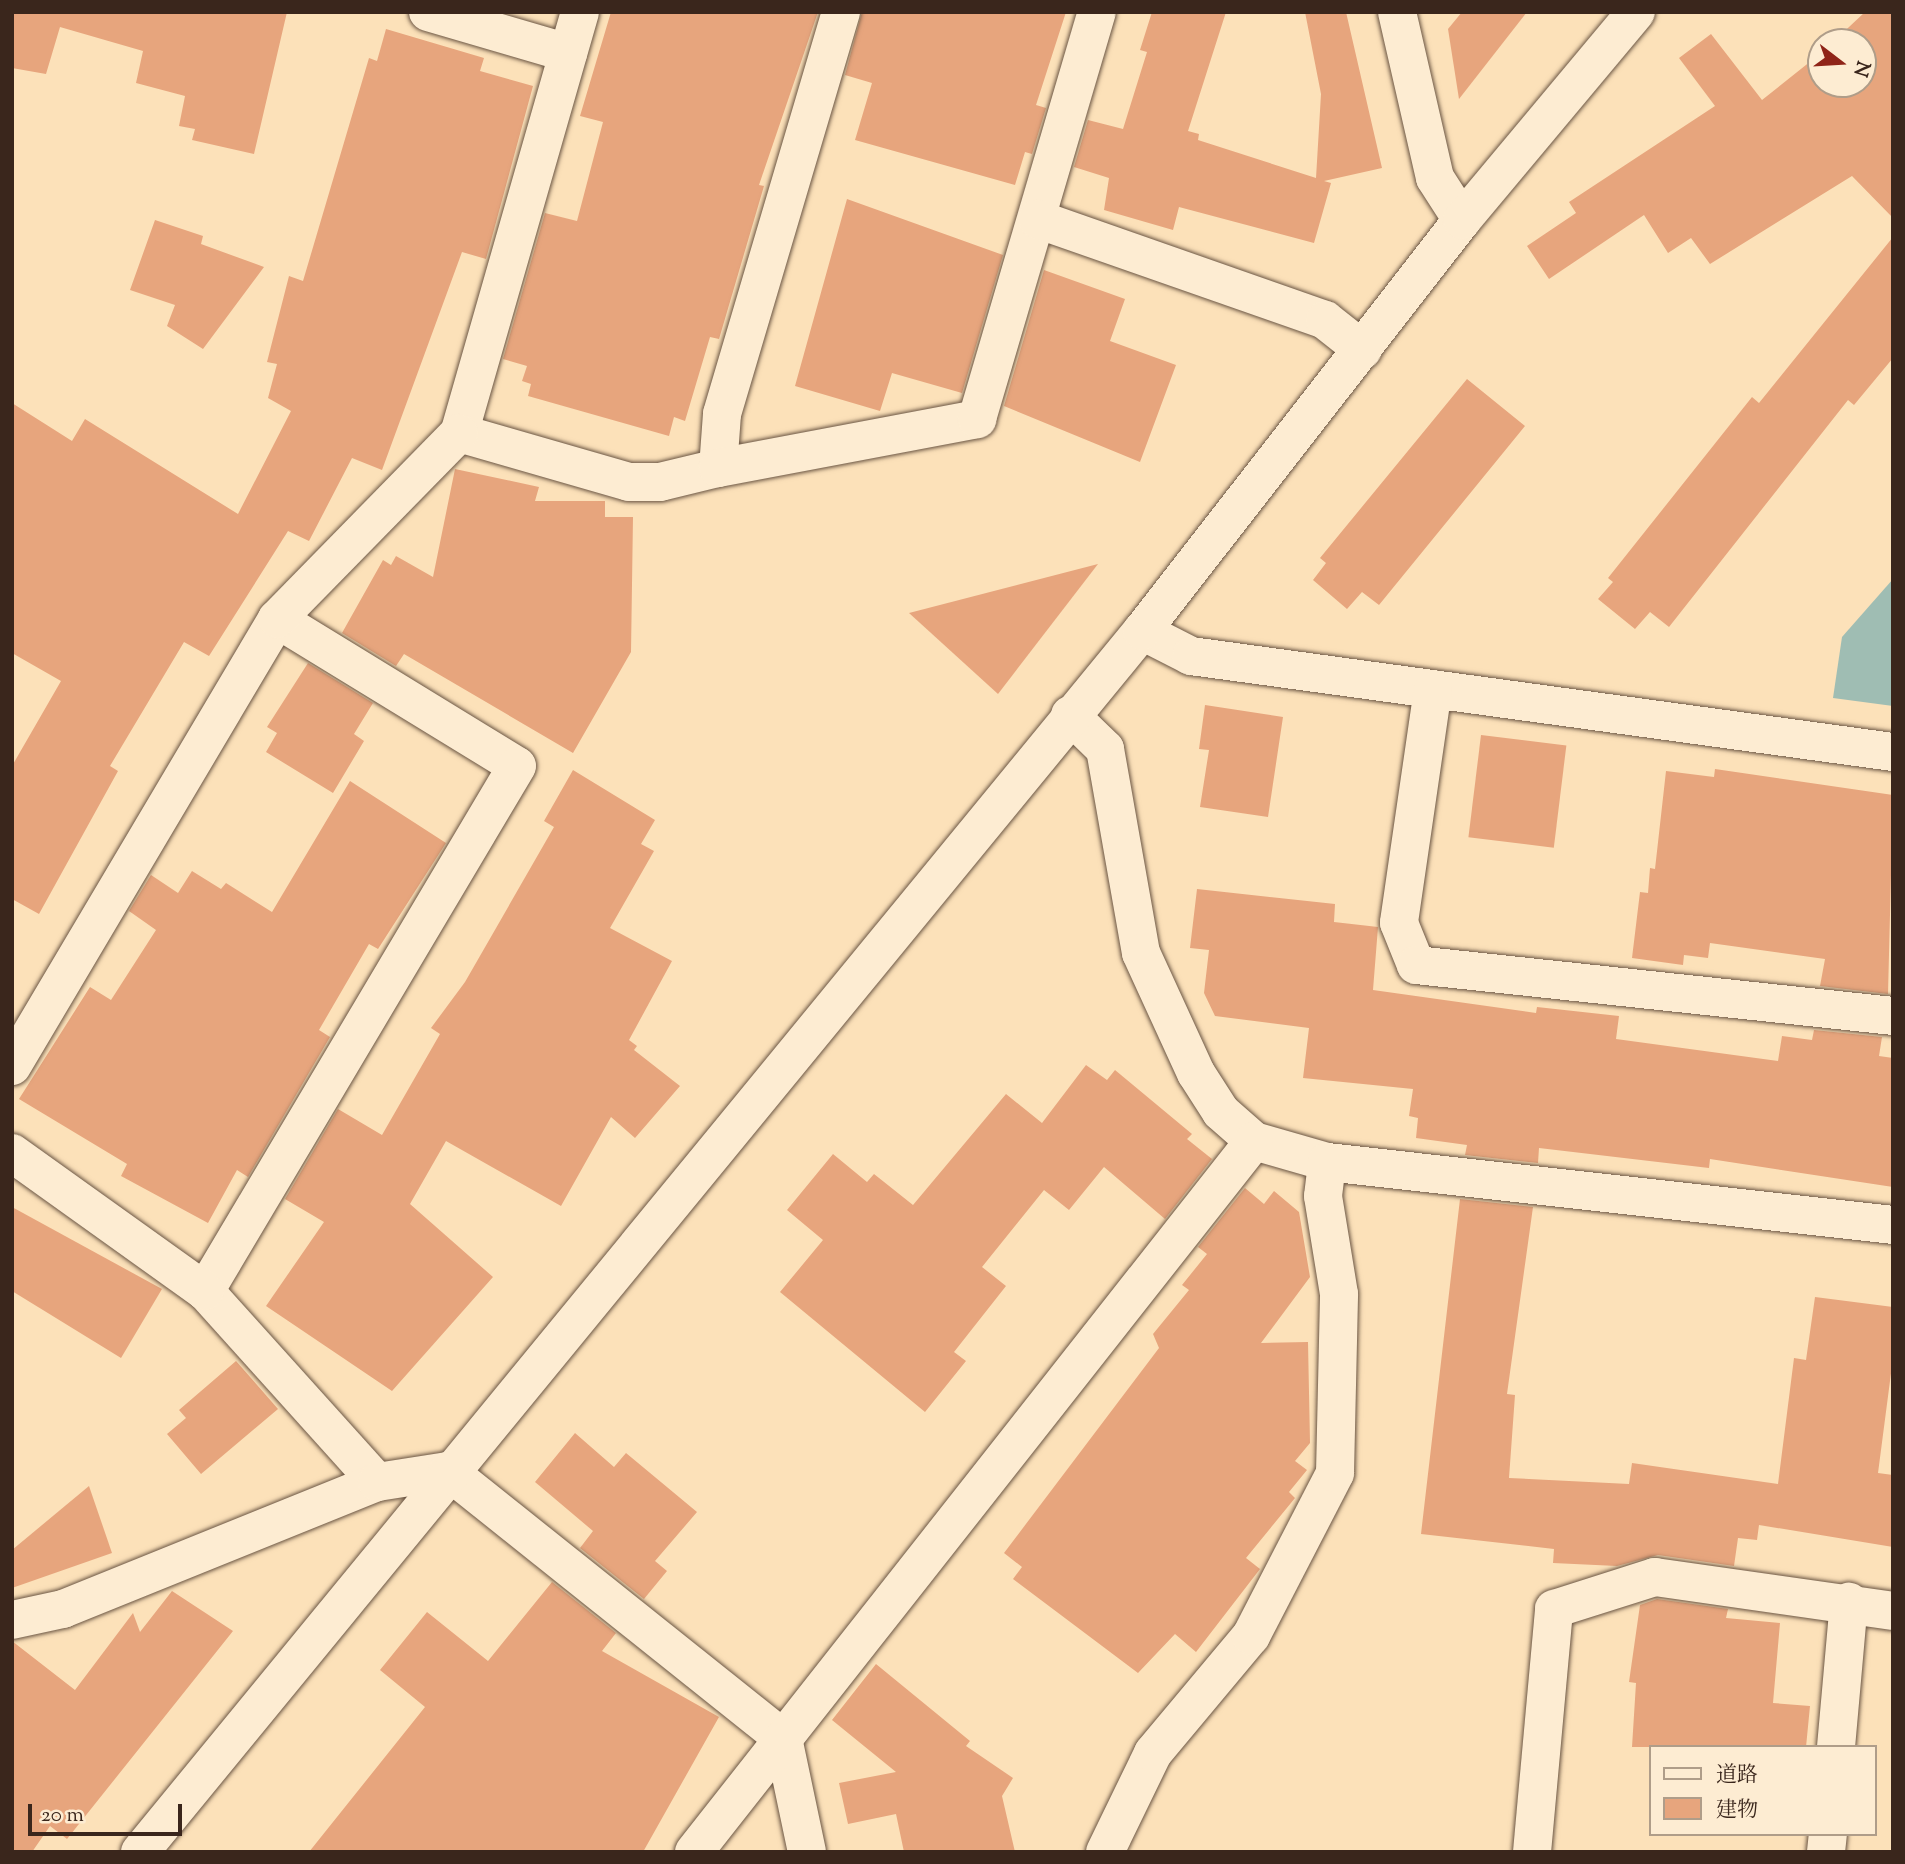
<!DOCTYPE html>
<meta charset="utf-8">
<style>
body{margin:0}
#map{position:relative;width:1905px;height:1864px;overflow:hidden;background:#fce1b9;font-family:"Sorts Mill Goudy","Noto Serif JP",serif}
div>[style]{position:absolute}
.water>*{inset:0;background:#9fbdb3}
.building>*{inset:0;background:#e7a57d;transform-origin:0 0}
.roads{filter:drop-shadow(0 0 2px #6a5543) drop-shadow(0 0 2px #6a5543)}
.street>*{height:38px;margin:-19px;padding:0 19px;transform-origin:19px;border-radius:19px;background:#fdecd2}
.secondary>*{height:38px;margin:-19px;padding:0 19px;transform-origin:19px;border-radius:19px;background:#fdecd2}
span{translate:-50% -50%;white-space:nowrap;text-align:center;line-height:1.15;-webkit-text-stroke:7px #fdecd2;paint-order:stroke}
.frame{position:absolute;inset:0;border:14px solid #3a261c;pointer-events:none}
.legend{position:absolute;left:1649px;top:1745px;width:228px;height:91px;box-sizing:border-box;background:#fdecd2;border:2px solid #af9d89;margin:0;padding:9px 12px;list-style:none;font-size:21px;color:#3a261c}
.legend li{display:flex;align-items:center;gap:14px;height:35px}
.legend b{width:35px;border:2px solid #af9d89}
.north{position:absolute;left:1807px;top:28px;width:70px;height:70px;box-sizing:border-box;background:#fdecd2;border:2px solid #af9d89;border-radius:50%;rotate:107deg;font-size:19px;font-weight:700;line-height:28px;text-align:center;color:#3a261c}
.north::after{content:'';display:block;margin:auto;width:24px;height:32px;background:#8f2418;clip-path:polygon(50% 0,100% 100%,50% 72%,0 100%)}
.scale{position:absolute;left:28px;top:1804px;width:154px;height:32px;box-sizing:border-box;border:4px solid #3a261c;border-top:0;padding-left:9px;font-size:21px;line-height:24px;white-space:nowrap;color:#3a261c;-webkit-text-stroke:5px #fdecd2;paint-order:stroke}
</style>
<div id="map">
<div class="water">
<i style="clip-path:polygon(1893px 579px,1893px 706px,1833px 698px,1842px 637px)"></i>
</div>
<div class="building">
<i style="clip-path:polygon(12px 12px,287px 12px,254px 154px,192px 140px,195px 129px,179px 126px,185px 96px,136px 83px,143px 51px,60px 27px,46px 74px,12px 68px)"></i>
<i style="clip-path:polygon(611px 12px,818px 12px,759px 185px,764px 186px,719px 339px,710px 337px,685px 421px,674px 417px,669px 436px,528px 396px,531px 384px,522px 381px,527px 366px,503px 359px,545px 213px,577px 221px,603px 122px,580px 116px)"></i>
<i style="clip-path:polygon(862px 12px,1066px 12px,1036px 105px,1046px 108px,1032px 154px,1025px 152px,1015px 185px,855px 140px,872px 83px,845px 75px)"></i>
<i style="clip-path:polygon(1152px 12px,1226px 12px,1188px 131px,1199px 134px,1198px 140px,1316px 178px,1321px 94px,1305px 12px,1346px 12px,1382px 168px,1324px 181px,1331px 183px,1314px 243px,1179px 207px,1173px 230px,1104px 210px,1109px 178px,1074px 167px,1088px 120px,1123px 129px,1147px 52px,1140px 50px)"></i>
<i style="clip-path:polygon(1462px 12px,1527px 12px,1459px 99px,1448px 29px)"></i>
<i style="clip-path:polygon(1865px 12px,1893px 12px,1893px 218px,1852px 176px,1710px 264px,1691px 238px,1668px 253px,1644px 215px,1549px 279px,1527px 246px,1576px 213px,1569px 202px,1715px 106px,1679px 58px,1711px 34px,1762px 100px,1821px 53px,1821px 84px,1863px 84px,1863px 42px,1833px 42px)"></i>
<i style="clip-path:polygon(386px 29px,484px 58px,480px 71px,533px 86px,486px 259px,462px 252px,382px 470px,352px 458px,309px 541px,288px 531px,209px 656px,184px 642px,110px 766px,118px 771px,39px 914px,12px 899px,12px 766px,61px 681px,12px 653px,12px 403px,72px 441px,85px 419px,238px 514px,291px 411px,268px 398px,277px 364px,267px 362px,289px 276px,303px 281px,369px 58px,377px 61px)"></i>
<i style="clip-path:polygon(847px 199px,1003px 255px,962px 393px,892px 373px,880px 411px,795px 386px)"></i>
<i style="clip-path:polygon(155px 220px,203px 236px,201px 244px,264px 267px,203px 349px,167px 326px,175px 305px,130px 290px)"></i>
<i style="clip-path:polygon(1893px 237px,1893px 358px,1854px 405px,1848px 400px,1669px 627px,1650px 612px,1635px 629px,1598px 599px,1613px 582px,1608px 578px,1752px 397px,1759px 403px)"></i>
<i style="clip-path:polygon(1044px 270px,1125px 299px,1110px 341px,1176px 365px,1140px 462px,1004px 406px)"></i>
<i style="clip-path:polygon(1467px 379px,1525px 426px,1379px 605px,1362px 592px,1347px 609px,1313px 580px,1326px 563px,1320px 558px)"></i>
<i style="clip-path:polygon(455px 469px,539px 487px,535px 501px,605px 501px,605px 517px,633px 517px,631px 652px,573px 753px,404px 654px,396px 666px,342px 633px,383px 560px,391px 565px,396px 556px,433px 577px)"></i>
<i style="clip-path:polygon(1098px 564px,998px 694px,909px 613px)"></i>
<i style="clip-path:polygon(308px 663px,373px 703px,354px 734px,364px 741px,333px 793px,266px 752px,277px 733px,267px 727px)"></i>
<i style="clip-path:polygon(1205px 705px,1283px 717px,1268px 817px,1200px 807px,1209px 750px,1199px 749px)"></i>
<i style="left:1481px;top:735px;width:86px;height:103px;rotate:7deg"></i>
<i style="clip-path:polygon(1715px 769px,1893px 795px,1888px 994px,1820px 986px,1825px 959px,1710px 943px,1708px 958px,1684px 955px,1683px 965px,1632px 958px,1640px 892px,1648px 893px,1650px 868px,1655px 869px,1666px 771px,1714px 777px)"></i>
<i style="clip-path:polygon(573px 770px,655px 820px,641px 844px,654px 851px,610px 928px,672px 961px,629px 1040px,637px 1046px,634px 1050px,680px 1086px,635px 1138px,611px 1117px,561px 1206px,446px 1141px,410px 1204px,493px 1277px,392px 1391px,266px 1306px,324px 1222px,285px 1199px,338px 1109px,382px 1135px,440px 1034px,431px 1028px,465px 982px,554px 827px,544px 821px)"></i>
<i style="clip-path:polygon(350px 781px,446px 843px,378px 949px,369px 944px,319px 1030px,330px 1037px,248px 1177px,237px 1170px,208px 1223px,121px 1176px,127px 1164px,19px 1099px,90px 987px,111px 1000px,156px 930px,129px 911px,151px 875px,178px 893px,192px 871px,221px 889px,226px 883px,272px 912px)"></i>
<i style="clip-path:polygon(1197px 889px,1335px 904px,1334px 922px,1378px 927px,1373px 990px,1536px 1013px,1537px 1007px,1619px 1016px,1616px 1039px,1778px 1061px,1782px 1036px,1812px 1040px,1814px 1030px,1882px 1037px,1879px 1056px,1893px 1058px,1893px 1187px,1710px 1159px,1709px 1168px,1539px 1148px,1538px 1163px,1465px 1155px,1467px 1145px,1416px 1138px,1418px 1118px,1409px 1116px,1413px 1089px,1303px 1078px,1309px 1028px,1215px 1016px,1204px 993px,1209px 950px,1190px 948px)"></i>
<i style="clip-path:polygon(1086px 1065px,1107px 1080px,1115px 1070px,1192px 1134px,1187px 1139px,1212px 1159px,1165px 1219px,1104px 1167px,1069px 1210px,1044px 1190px,982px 1267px,1006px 1286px,954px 1352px,966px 1361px,925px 1412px,780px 1292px,823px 1240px,787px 1210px,833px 1154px,867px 1182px,874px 1174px,913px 1205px,1006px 1094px,1042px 1123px)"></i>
<i style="clip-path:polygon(1245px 1188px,1264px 1204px,1274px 1191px,1299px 1212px,1310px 1277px,1261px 1343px,1308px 1342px,1310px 1443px,1295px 1461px,1307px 1470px,1289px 1492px,1295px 1498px,1246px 1558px,1260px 1569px,1196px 1652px,1175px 1634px,1138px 1673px,1013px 1579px,1022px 1567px,1004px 1553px,1159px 1348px,1153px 1334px,1189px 1290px,1182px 1285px,1207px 1254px,1198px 1247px)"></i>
<i style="clip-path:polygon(1460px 1199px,1533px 1207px,1507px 1394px,1515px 1395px,1509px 1478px,1629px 1484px,1632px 1463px,1778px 1484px,1794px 1358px,1806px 1360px,1815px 1297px,1893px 1307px,1893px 1358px,1878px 1473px,1893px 1475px,1893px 1547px,1759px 1525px,1757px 1540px,1738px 1538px,1734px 1566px,1658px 1555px,1617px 1566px,1553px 1563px,1554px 1549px,1421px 1534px)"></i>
<i style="clip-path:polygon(12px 1207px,162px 1289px,121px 1358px,12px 1291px)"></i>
<i style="clip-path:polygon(236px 1361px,278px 1409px,201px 1474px,167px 1434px,186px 1418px,179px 1410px)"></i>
<i style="clip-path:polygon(575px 1433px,614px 1467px,626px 1453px,697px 1512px,655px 1561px,667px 1571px,644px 1599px,580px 1548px,593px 1531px,535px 1482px)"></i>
<i style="clip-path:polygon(89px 1486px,112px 1553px,12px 1588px,12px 1550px)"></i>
<i style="clip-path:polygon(552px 1582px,616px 1633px,602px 1651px,719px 1717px,643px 1852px,309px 1852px,425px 1707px,380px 1670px,427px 1612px,488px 1661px)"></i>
<i style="clip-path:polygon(172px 1591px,233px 1631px,67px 1839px,50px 1826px,32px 1852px,12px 1852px,12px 1641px,75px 1690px,133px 1613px,140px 1632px)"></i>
<i style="clip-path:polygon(1657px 1599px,1728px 1609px,1726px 1618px,1780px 1623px,1773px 1703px,1810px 1706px,1806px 1747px,1632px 1747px,1636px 1683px,1629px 1682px,1640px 1605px)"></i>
<i style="clip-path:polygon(876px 1664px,970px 1741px,966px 1746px,1013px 1778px,1002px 1796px,1015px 1852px,904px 1852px,896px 1814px,848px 1824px,839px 1783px,896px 1772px,832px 1720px)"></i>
</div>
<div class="roads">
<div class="street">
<i style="left:428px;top:12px;width:146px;rotate:16.3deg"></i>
<i style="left:580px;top:12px;width:438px;rotate:106deg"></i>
<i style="left:459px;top:433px;width:177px;rotate:16.1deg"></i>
<i style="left:629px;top:482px;width:31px"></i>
<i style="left:660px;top:482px;width:60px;rotate:-13.6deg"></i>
<i style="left:841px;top:12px;width:419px;rotate:106.5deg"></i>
<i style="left:722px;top:414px;width:54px;rotate:94.2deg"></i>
<i style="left:718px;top:468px;width:264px;rotate:-10.7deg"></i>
<i style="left:977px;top:419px;width:424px;rotate:-73.6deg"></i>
<i style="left:1397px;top:12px;width:170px;rotate:77.1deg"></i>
<i style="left:1435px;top:178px;width:50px;rotate:57.3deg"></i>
<i style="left:1037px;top:219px;width:305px;rotate:19.3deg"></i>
<i style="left:1325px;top:320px;width:48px;rotate:38.3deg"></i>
<i style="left:277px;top:619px;width:281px;rotate:31.5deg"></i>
<i style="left:517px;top:766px;width:611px;rotate:120.72deg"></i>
<i style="left:205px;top:1291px;width:257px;rotate:48deg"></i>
<i style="left:1142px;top:631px;width:55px;rotate:27deg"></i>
<i style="left:1191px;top:656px;width:709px;rotate:7.79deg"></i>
<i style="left:1433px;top:689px;width:236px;rotate:98.3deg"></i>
<i style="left:1399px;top:923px;width:45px;rotate:68deg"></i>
<i style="left:1416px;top:965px;width:480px;rotate:6.1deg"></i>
<i style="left:1070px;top:715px;width:49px;rotate:44.2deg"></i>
<i style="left:1105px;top:749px;width:207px;rotate:80deg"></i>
<i style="left:1141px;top:953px;width:132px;rotate:65.4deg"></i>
<i style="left:1196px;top:1073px;width:46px;rotate:57.3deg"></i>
<i style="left:1221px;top:1112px;width:44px;rotate:41.3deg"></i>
<i style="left:1254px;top:1141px;width:76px;rotate:16deg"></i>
<i style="left:1327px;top:1162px;width:569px;rotate:6.35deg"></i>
<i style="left:12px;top:1066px;width:520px;rotate:-59.34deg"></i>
<i style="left:277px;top:619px;width:260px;rotate:-45.6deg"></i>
<i style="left:12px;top:1153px;width:237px;rotate:35.6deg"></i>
<i style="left:12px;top:1620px;width:52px;rotate:-12.2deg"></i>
<i style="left:63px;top:1609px;width:339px;rotate:-22deg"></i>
<i style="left:377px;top:1482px;width:72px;rotate:-8.8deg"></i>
<i style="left:448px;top:1471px;width:428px;rotate:38.6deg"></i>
<i style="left:783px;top:1738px;width:116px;rotate:78.1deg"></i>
<i style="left:1836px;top:1747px;width:146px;rotate:-84.9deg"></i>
<i style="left:694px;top:1852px;width:905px;rotate:-51.78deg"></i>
<i style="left:1105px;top:1852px;width:110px;rotate:-64.1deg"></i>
<i style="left:1153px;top:1753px;width:153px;rotate:-50.1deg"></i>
<i style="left:1251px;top:1636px;width:183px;rotate:-62.7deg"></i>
<i style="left:1335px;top:1473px;width:179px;rotate:-88.7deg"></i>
<i style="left:1339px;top:1294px;width:99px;rotate:-99.3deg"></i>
<i style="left:1323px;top:1196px;width:34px;rotate:-83deg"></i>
<i style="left:1532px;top:1852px;width:244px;rotate:-84.8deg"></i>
<i style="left:1554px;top:1609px;width:106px;rotate:-17.6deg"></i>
<i style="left:1655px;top:1577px;width:240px;rotate:8.1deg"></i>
<i style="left:1826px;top:1852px;width:18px;rotate:-84deg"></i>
</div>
<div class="secondary">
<i style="left:140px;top:1852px;width:1580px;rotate:-50.63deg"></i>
<i style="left:1142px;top:631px;width:521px;rotate:-52.1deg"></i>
<i style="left:1462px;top:220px;width:271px;rotate:-50.1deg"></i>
</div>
</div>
<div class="frame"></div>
<ul class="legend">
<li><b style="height:9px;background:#fdecd2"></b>道路</li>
<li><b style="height:19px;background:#e7a57d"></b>建物</li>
</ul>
<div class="north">N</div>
<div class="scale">20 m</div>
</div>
